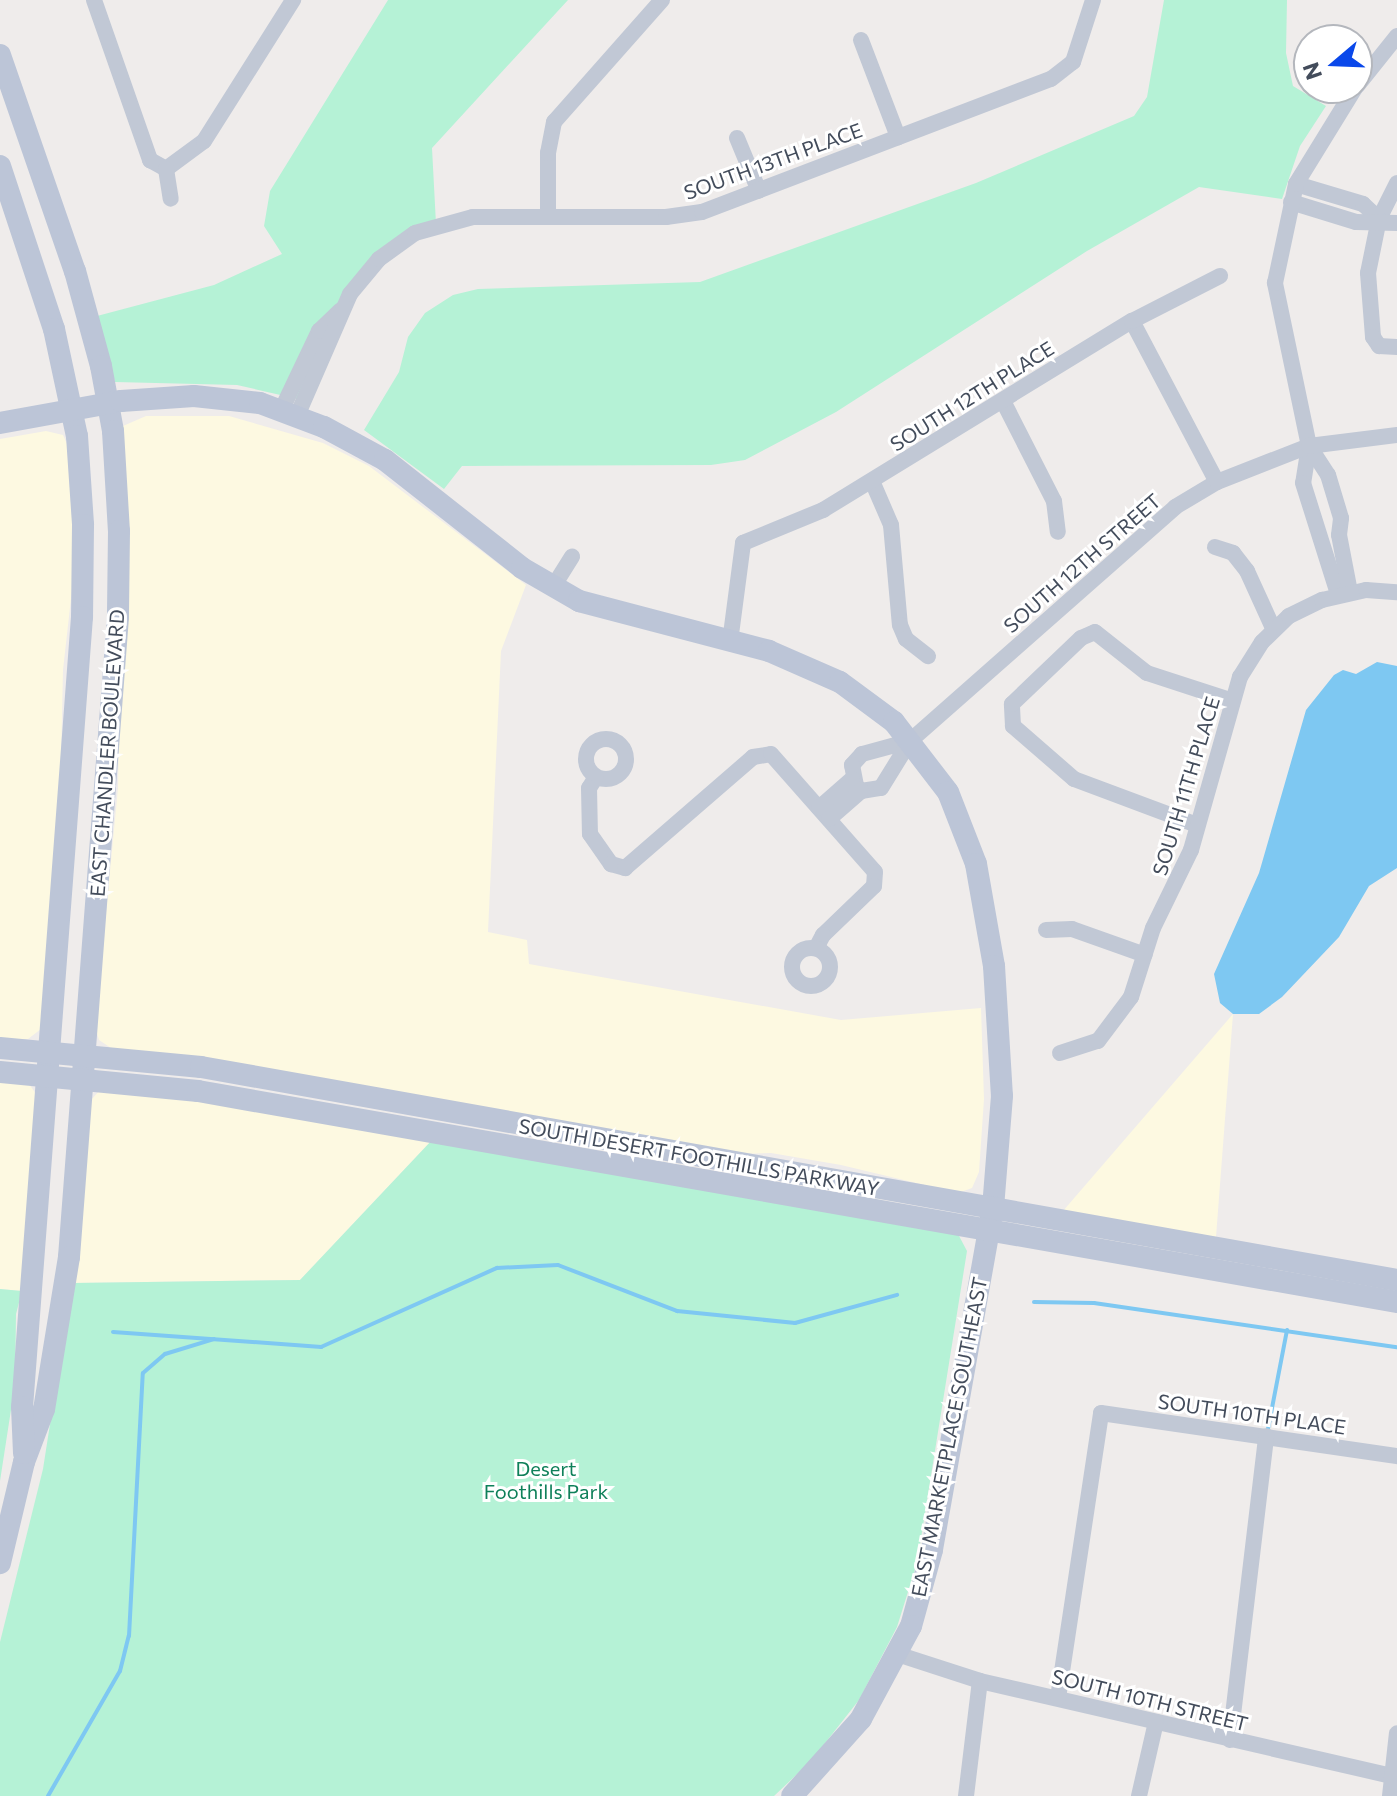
<!DOCTYPE html>
<style>
body{margin:0}
#map{position:relative;width:1397px;height:1796px;overflow:hidden;background:#efeceb;font-family:Commissioner,sans-serif}
div>[style]{position:absolute}
.commercial>*{inset:0;background:#fdf9e1}
.green>*{inset:0;background:#b5f2d6}
.water>*{inset:0;background:#7ec8f2}
.stream>*{height:4px;margin:-2px;padding:0 2px;transform-origin:2px;border-radius:2px;background:#7ec8f2}
.street>*{height:16px;margin:-8px;padding:0 8px;transform-origin:8px;border-radius:8px;background:#c1c8d5}
.street>.ring{margin:-8px;padding:0;box-sizing:content-box;background:none;border:16px solid #c1c8d5;border-radius:50%}
.secondary>*{height:22px;margin:-11px;padding:0 11px;transform-origin:11px;border-radius:11px;background:#bcc5d7}
span{translate:-50% -50%;white-space:nowrap;text-align:center;line-height:1.15;-webkit-text-stroke:6px #fff;paint-order:stroke}
.street-label{font-size:20px;color:#434c5b}
.park-label{font-size:20px;color:#0f805a}
.north{position:absolute;left:1293px;top:24px;width:80px;height:80px;box-sizing:border-box;background:#fff;border:2px solid #b4b7bd;border-radius:50%;rotate:251deg;font-size:22px;font-weight:700;line-height:32px;text-align:center;color:#434c5b}
.north::after{content:'';display:block;margin:auto;width:28px;height:36px;background:#0a48ea;clip-path:polygon(50% 0,100% 100%,50% 72%,0 100%)}
</style>
<div id="map">
<div class="commercial">
<i style="clip-path:polygon(146px 416px,229px 416px,323px 443px,369px 466px,526px 585px,501px 651px,488px 932px,527px 940px,529px 964px,841px 1020px,981px 1008px,984px 1099px,979px 1172px,972px 1188px,958px 1193px,841px 1165px,771px 1153px,739px 1154px,111px 1048px,99px 1040px,95px 1027px,118px 788px,123px 426px)"></i>
<i style="clip-path:polygon(46px 431px,63px 435px,67px 444px,75px 563px,63px 670px,61px 761px,41px 1029px,28px 1039px,0 1039px,0 439px)"></i>
<i style="clip-path:polygon(1233px 1014px,1216px 1237px,1063px 1211px)"></i>
<i style="clip-path:polygon(0 1078px,27px 1081px,36px 1094px,22px 1291px,0 1289px)"></i>
<i style="clip-path:polygon(111px 1087px,433px 1139px,300px 1280px,72px 1283px,90px 1101px,102px 1088px)"></i>
</div>
<div class="green">
<i style="clip-path:polygon(388px 0,568px 0,432px 148px,436px 224px,379px 259px,298px 399px,237px 385px,115px 382px,97px 316px,214px 285px,282px 254px,264px 226px,270px 191px)"></i>
<i style="clip-path:polygon(1164px 0,1287px 0,1286px 53px,1293px 86px,1326px 106px,1300px 146px,1282px 199px,1199px 187px,1087px 251px,836px 412px,745px 460px,711px 465px,462px 466px,444px 489px,364px 430px,399px 372px,408px 337px,425px 313px,453px 295px,478px 289px,700px 282px,976px 183px,1134px 116px,1147px 97px)"></i>
<i style="clip-path:polygon(433px 1139px,958px 1234px,967px 1251px,917px 1563px,897px 1627px,859px 1700px,811px 1761px,774px 1796px,0 1796px,0 1642px,43px 1469px,72px 1283px,300px 1280px)"></i>
<i style="clip-path:polygon(0 1289px,22px 1291px,16px 1314px,15px 1384px,0 1481px)"></i>
</div>
<div class="water">
<i style="clip-path:polygon(1377px 662px,1397px 666px,1397px 868px,1369px 886px,1339px 937px,1282px 997px,1259px 1014px,1233px 1014px,1220px 1003px,1214px 974px,1259px 873px,1306px 710px,1334px 675px,1343px 670px,1356px 674px)"></i>
</div>
<div class="stream">
<i style="left:1034px;top:1302px;width:60px;rotate:1deg"></i>
<i style="left:1094px;top:1303px;width:306px;rotate:8.3deg"></i>
<i style="left:113px;top:1332px;width:209px;rotate:4.1deg"></i>
<i style="left:321px;top:1347px;width:193px;rotate:-24.2deg"></i>
<i style="left:497px;top:1268px;width:61px;rotate:-2.8deg"></i>
<i style="left:558px;top:1265px;width:128px;rotate:21.1deg"></i>
<i style="left:677px;top:1311px;width:119px;rotate:5.8deg"></i>
<i style="left:795px;top:1323px;width:106px;rotate:-15.4deg"></i>
<i style="left:1267px;top:1434px;width:106px;rotate:-79.1deg"></i>
<i style="left:48px;top:1796px;width:144px;rotate:-60.1deg"></i>
<i style="left:120px;top:1671px;width:36px;rotate:-76deg"></i>
<i style="left:129px;top:1636px;width:263px;rotate:-87deg"></i>
<i style="left:143px;top:1373px;width:29px;rotate:-41deg"></i>
<i style="left:165px;top:1354px;width:51px;rotate:-17deg"></i>
</div>
<div class="street">
<i style="left:94px;top:0;width:170px;rotate:70.7deg"></i>
<i style="left:150px;top:160px;width:18px;rotate:29deg"></i>
<i style="left:861px;top:40px;width:104px;rotate:69.1deg"></i>
<i style="left:1357px;top:86px;width:64px;rotate:-51.3deg"></i>
<i style="left:737px;top:138px;width:57px;rotate:67.5deg"></i>
<i style="left:166px;top:169px;width:47px;rotate:-36.4deg"></i>
<i style="left:204px;top:141px;width:167px;rotate:-57.7deg"></i>
<i style="left:166px;top:169px;width:30px;rotate:81deg"></i>
<i style="left:1397px;top:183px;width:40px;rotate:116.6deg"></i>
<i style="left:1379px;top:219px;width:55px;rotate:101.5deg"></i>
<i style="left:1368px;top:273px;width:64px;rotate:85.5deg"></i>
<i style="left:1373px;top:337px;width:11px;rotate:56deg"></i>
<i style="left:1379px;top:346px;width:18px;rotate:3deg"></i>
<i style="left:1296px;top:184px;width:70px;rotate:16.6deg"></i>
<i style="left:1363px;top:204px;width:22px;rotate:43deg"></i>
<i style="left:1291px;top:202px;width:68px;rotate:17.1deg"></i>
<i style="left:1356px;top:222px;width:41px;rotate:1.4deg"></i>
<i style="left:548px;top:216px;width:63px;rotate:-90deg"></i>
<i style="left:548px;top:153px;width:32px;rotate:-79deg"></i>
<i style="left:554px;top:122px;width:163px;rotate:-48.5deg"></i>
<i style="left:1132px;top:321px;width:182px;rotate:62.2deg"></i>
<i style="left:1003px;top:401px;width:112px;rotate:63deg"></i>
<i style="left:1054px;top:501px;width:31px;rotate:83deg"></i>
<i style="left:281px;top:411px;width:89px;rotate:-64.6deg"></i>
<i style="left:319px;top:331px;width:30px;rotate:-44deg"></i>
<i style="left:297px;top:416px;width:133px;rotate:-66.5deg"></i>
<i style="left:350px;top:294px;width:45px;rotate:-50.4deg"></i>
<i style="left:379px;top:259px;width:44px;rotate:-35.8deg"></i>
<i style="left:415px;top:233px;width:60px;rotate:-15.4deg"></i>
<i style="left:473px;top:217px;width:193px"></i>
<i style="left:666px;top:217px;width:36px;rotate:-8deg"></i>
<i style="left:702px;top:212px;width:373px;rotate:-20.9deg"></i>
<i style="left:1051px;top:79px;width:28px;rotate:-38deg"></i>
<i style="left:1073px;top:62px;width:65px;rotate:-72.1deg"></i>
<i style="left:1309px;top:446px;width:37px;rotate:99deg"></i>
<i style="left:1303px;top:483px;width:116px;rotate:72.5deg"></i>
<i style="left:872px;top:481px;width:48px;rotate:66.6deg"></i>
<i style="left:891px;top:525px;width:100px;rotate:84.9deg"></i>
<i style="left:900px;top:625px;width:15px;rotate:67deg"></i>
<i style="left:906px;top:639px;width:28px;rotate:38deg"></i>
<i style="left:1215px;top:547px;width:19px;rotate:18deg"></i>
<i style="left:1233px;top:553px;width:23px;rotate:52deg"></i>
<i style="left:1247px;top:571px;width:63px;rotate:65.5deg"></i>
<i style="left:553px;top:587px;width:36px;rotate:-58deg"></i>
<i style="left:1350px;top:592px;width:58px;rotate:-100.9deg"></i>
<i style="left:1339px;top:535px;width:17px;rotate:-83deg"></i>
<i style="left:1341px;top:518px;width:45px;rotate:-106.8deg"></i>
<i style="left:1328px;top:475px;width:35px;rotate:-123deg"></i>
<i style="left:1309px;top:446px;width:167px;rotate:-101.8deg"></i>
<i style="left:1275px;top:283px;width:101px;rotate:-78deg"></i>
<i style="left:1296px;top:184px;width:113px;rotate:-58.4deg"></i>
<i style="left:730px;top:642px;width:100px;rotate:-82.5deg"></i>
<i style="left:743px;top:543px;width:87px;rotate:-22.4deg"></i>
<i style="left:823px;top:510px;width:362px;rotate:-31.5deg"></i>
<i style="left:1132px;top:321px;width:99px;rotate:-27.1deg"></i>
<i class="ring" style="left:586px;top:739px;width:24px;height:24px"></i>
<i style="left:910px;top:741px;width:50px;rotate:164.8deg"></i>
<i style="left:862px;top:754px;width:15px;rotate:132deg"></i>
<i style="left:852px;top:765px;width:21px;rotate:79deg"></i>
<i style="left:856px;top:786px;width:7px;rotate:45deg"></i>
<i style="left:861px;top:791px;width:20px;rotate:-9deg"></i>
<i style="left:881px;top:788px;width:55px;rotate:-58.3deg"></i>
<i style="left:910px;top:741px;width:354px;rotate:-41.4deg"></i>
<i style="left:1175px;top:507px;width:49px;rotate:-30.8deg"></i>
<i style="left:1217px;top:482px;width:99px;rotate:-21.4deg"></i>
<i style="left:1309px;top:446px;width:89px;rotate:-7.1deg"></i>
<i style="left:596px;top:777px;width:13px;rotate:122deg"></i>
<i style="left:589px;top:788px;width:46px;rotate:88.8deg"></i>
<i style="left:590px;top:834px;width:37px;rotate:55deg"></i>
<i style="left:611px;top:864px;width:15px;rotate:16deg"></i>
<i style="left:625px;top:868px;width:169px;rotate:-40.9deg"></i>
<i style="left:753px;top:757px;width:18px;rotate:-9deg"></i>
<i style="left:771px;top:754px;width:157px;rotate:48.6deg"></i>
<i style="left:875px;top:872px;width:14px;rotate:94deg"></i>
<i style="left:874px;top:886px;width:71px;rotate:136.1deg"></i>
<i style="left:823px;top:935px;width:15px;rotate:118deg"></i>
<i style="left:819px;top:808px;width:44px;rotate:-41.3deg"></i>
<i style="left:829px;top:819px;width:43px;rotate:-41.2deg"></i>
<i style="left:1197px;top:825px;width:131px;rotate:-159.5deg"></i>
<i style="left:1074px;top:779px;width:81px;rotate:-139deg"></i>
<i style="left:1013px;top:726px;width:22px;rotate:-93deg"></i>
<i style="left:1012px;top:704px;width:95px;rotate:-43.7deg"></i>
<i style="left:1081px;top:638px;width:15px;rotate:-23deg"></i>
<i style="left:1095px;top:632px;width:66px;rotate:38.3deg"></i>
<i style="left:1147px;top:673px;width:90px;rotate:18deg"></i>
<i style="left:1046px;top:930px;width:26px;rotate:-2deg"></i>
<i style="left:1072px;top:929px;width:77px;rotate:19.6deg"></i>
<i class="ring" style="left:792px;top:948px;width:22px;height:22px"></i>
<i style="left:1060px;top:1053px;width:40px;rotate:-18deg"></i>
<i style="left:1098px;top:1041px;width:55px;rotate:-53.1deg"></i>
<i style="left:1131px;top:997px;width:72px;rotate:-72.3deg"></i>
<i style="left:1153px;top:928px;width:87px;rotate:-64deg"></i>
<i style="left:1191px;top:850px;width:180px;rotate:-74.2deg"></i>
<i style="left:1240px;top:677px;width:41px;rotate:-57.8deg"></i>
<i style="left:1262px;top:642px;width:37px;rotate:-44deg"></i>
<i style="left:1289px;top:616px;width:37px;rotate:-26deg"></i>
<i style="left:1322px;top:600px;width:45px;rotate:-12.8deg"></i>
<i style="left:1366px;top:590px;width:31px;rotate:4deg"></i>
<i style="left:900px;top:1655px;width:84px;rotate:18deg"></i>
<i style="left:980px;top:1681px;width:423px;rotate:13deg"></i>
<i style="left:1058px;top:1698px;width:288px;rotate:-81.4deg"></i>
<i style="left:1101px;top:1413px;width:299px;rotate:8.3deg"></i>
<i style="left:1230px;top:1740px;width:306px;rotate:-83.2deg"></i>
<i style="left:966px;top:1796px;width:116px;rotate:-83.1deg"></i>
<i style="left:1139px;top:1796px;width:76px;rotate:-77.1deg"></i>
<i style="left:1390px;top:1796px;width:63px;rotate:-83.7deg"></i>
</div>
<div class="secondary">
<i style="left:0;top:55px;width:229px;rotate:70.9deg"></i>
<i style="left:75px;top:271px;width:98px;rotate:74.7deg"></i>
<i style="left:101px;top:366px;width:66px;rotate:79.5deg"></i>
<i style="left:113px;top:431px;width:100px;rotate:86.6deg"></i>
<i style="left:119px;top:531px;width:86px;rotate:90.7deg"></i>
<i style="left:118px;top:617px;width:642px;rotate:94.38deg"></i>
<i style="left:69px;top:1257px;width:154px;rotate:99.3deg"></i>
<i style="left:44px;top:1409px;width:57px;rotate:110.7deg"></i>
<i style="left:24px;top:1462px;width:104px;rotate:103.4deg"></i>
<i style="left:0;top:166px;width:172px;rotate:71.7deg"></i>
<i style="left:54px;top:329px;width:109px;rotate:77.9deg"></i>
<i style="left:77px;top:436px;width:89px;rotate:86.1deg"></i>
<i style="left:83px;top:525px;width:92px;rotate:90.6deg"></i>
<i style="left:82px;top:617px;width:792px;rotate:94.34deg"></i>
<i style="left:22px;top:1407px;width:46px;rotate:87.5deg"></i>
<i style="left:0;top:423px;width:123px;rotate:-10.3deg"></i>
<i style="left:121px;top:401px;width:73px;rotate:-3.9deg"></i>
<i style="left:194px;top:396px;width:66px;rotate:6.1deg"></i>
<i style="left:260px;top:403px;width:68px;rotate:20.6deg"></i>
<i style="left:324px;top:427px;width:69px;rotate:28.4deg"></i>
<i style="left:385px;top:460px;width:174px;rotate:38.2deg"></i>
<i style="left:522px;top:568px;width:66px;rotate:30.1deg"></i>
<i style="left:579px;top:601px;width:196px;rotate:14.7deg"></i>
<i style="left:769px;top:651px;width:77px;rotate:23.6deg"></i>
<i style="left:840px;top:682px;width:67px;rotate:36.5deg"></i>
<i style="left:894px;top:722px;width:88px;rotate:52.4deg"></i>
<i style="left:948px;top:792px;width:77px;rotate:68.7deg"></i>
<i style="left:976px;top:864px;width:104px;rotate:80deg"></i>
<i style="left:994px;top:966px;width:130px;rotate:86.5deg"></i>
<i style="left:1002px;top:1096px;width:111px;rotate:94.6deg"></i>
<i style="left:993px;top:1207px;width:348px;rotate:100.1deg"></i>
<i style="left:932px;top:1550px;width:79px;rotate:105.4deg"></i>
<i style="left:911px;top:1626px;width:106px;rotate:118.3deg"></i>
<i style="left:861px;top:1719px;width:103px;rotate:131.9deg"></i>
<i style="left:0;top:1048px;width:202px;rotate:5.4deg"></i>
<i style="left:201px;top:1067px;width:1215px;rotate:10.1deg"></i>
<i style="left:0;top:1072px;width:199px;rotate:5.5deg"></i>
<i style="left:198px;top:1091px;width:1217px;rotate:9.98deg"></i>
</div>
<div class="street-label">
<span style="left:773px;top:161px;rotate:-20deg">SOUTH 13TH PLACE</span>
<span style="left:972px;top:396px;rotate:-32deg">SOUTH 12TH PLACE</span>
<span style="left:1082px;top:563px;rotate:-41deg">SOUTH 12TH STREET</span>
<span style="left:107px;top:753px;rotate:-86deg">EAST CHANDLER BOULEVARD</span>
<span style="left:1186px;top:786px;rotate:-73deg">SOUTH 11TH PLACE</span>
<span style="left:699px;top:1157px;rotate:10deg">SOUTH DESERT FOOTHILLS PARKWAY</span>
<span style="left:1252px;top:1414px;rotate:8deg">SOUTH 10TH PLACE</span>
<span style="left:949px;top:1437px;rotate:-79deg">EAST MARKETPLACE SOUTHEAST</span>
<span style="left:1150px;top:1700px;rotate:14deg">SOUTH 10TH STREET</span>
</div>
<div class="park-label">
<span style="left:546px;top:1480px">Desert<br>Foothills Park</span>
</div>
<div class="north">N</div>
</div>
